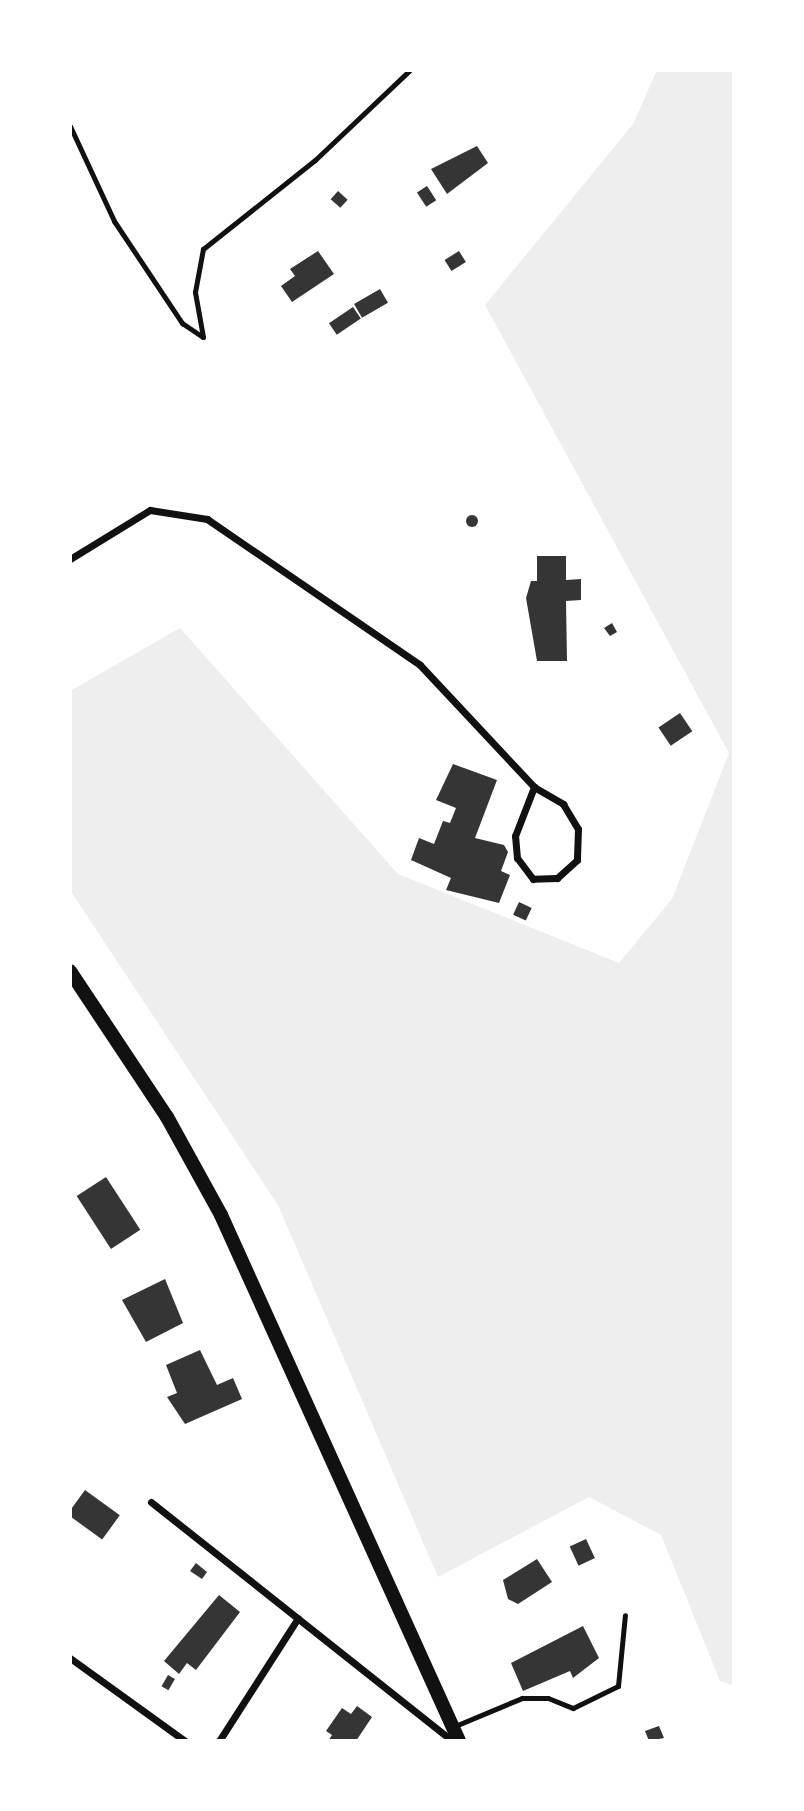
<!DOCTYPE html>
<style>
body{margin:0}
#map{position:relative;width:804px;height:1811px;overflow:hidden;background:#fff;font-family:Helvetica,sans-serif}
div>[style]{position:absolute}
.green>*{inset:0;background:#eee}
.building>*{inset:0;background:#353535;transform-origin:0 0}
.round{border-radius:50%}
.service>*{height:5px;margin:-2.5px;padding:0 2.5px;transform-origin:2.5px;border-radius:2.5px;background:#111}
.minor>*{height:7px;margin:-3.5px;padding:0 3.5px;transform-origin:3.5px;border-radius:3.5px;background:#111}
.secondary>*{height:14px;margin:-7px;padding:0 7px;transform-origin:7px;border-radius:7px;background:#111}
span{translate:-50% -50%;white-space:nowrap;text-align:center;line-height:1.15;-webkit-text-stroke:6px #fff;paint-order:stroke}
.frame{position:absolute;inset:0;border:72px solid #fff;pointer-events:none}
</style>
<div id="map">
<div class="green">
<i style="clip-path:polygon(657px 70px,734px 70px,734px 1686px,720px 1681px,661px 1535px,589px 1497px,438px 1577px,278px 1205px,70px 890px,70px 691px,180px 628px,398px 874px,619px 963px,672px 899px,729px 753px,485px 305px,633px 124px)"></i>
</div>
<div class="building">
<i style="clip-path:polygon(477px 146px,488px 163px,447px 194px,431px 169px)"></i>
<i style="left:427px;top:186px;width:17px;height:12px;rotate:57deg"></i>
<i style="left:338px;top:191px;width:13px;height:11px;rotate:42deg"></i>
<i style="clip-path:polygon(318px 251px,334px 274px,292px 302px,281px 286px,295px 276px,290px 269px)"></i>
<i style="left:459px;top:251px;width:13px;height:17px;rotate:58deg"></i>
<i style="left:380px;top:289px;width:16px;height:30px;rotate:60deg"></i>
<i style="left:353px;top:307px;width:14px;height:29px;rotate:56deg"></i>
<i class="round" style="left:466px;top:515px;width:12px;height:12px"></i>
<i style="clip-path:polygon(537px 556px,566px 556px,566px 580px,581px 579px,581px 600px,566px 601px,567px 661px,537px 661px,526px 598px,531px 581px,537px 581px)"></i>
<i style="clip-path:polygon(612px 623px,617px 632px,610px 636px,604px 628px)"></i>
<i style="left:680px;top:713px;width:22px;height:26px;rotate:56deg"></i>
<i style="clip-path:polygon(453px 764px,497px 780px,475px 838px,504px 845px,508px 852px,501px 871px,510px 875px,499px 903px,446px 890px,451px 878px,411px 860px,419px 838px,434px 844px,443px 821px,450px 823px,456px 808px,436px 800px)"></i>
<i style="left:519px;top:902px;width:14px;height:14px;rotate:25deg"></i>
<i style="left:106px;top:1177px;width:63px;height:35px;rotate:57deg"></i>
<i style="clip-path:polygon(165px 1279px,183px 1323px,146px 1342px,122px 1300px)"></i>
<i style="clip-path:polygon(200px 1350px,217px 1385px,233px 1378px,242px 1399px,185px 1424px,167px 1397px,177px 1393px,166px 1365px)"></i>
<i style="left:85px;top:1490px;width:43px;height:30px;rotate:36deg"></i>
<i style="left:586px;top:1539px;width:21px;height:18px;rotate:65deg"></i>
<i style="clip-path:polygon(537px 1559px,552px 1582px,518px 1604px,508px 1599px,503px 1580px)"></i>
<i style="clip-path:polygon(196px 1563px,207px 1572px,202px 1579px,190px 1571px)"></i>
<i style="clip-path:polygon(219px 1595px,240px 1612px,196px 1670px,187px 1663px,179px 1674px,164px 1661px)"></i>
<i style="clip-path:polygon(583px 1626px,599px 1658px,573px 1678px,570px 1671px,523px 1691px,511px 1663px)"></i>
<i style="left:168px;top:1675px;width:8px;height:13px;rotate:30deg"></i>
<i style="clip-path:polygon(357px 1706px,372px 1717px,356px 1741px,328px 1741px,332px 1735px,326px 1731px,342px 1708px,351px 1714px)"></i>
<i style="clip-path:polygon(659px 1726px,664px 1738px,649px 1741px,645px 1731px)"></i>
</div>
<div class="service">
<i style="left:70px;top:126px;width:105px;rotate:65.1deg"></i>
<i style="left:114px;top:221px;width:123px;rotate:56.3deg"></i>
<i style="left:182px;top:323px;width:25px;rotate:34deg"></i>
<i style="left:203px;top:337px;width:46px;rotate:-100.1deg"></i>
<i style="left:195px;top:292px;width:44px;rotate:-79.5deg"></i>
<i style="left:203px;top:249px;width:143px;rotate:-38.5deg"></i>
<i style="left:315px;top:160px;width:131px;rotate:-43.5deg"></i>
<i style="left:455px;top:1726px;width:73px;rotate:-22.7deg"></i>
<i style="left:522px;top:1698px;width:26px"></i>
<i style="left:548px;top:1698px;width:27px;rotate:22deg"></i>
<i style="left:573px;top:1708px;width:50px;rotate:-26.1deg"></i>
<i style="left:618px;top:1686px;width:71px;rotate:-84.4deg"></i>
</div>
<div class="minor">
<i style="left:70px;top:559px;width:94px;rotate:-31.5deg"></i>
<i style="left:150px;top:510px;width:58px;rotate:9deg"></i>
<i style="left:207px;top:519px;width:258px;rotate:34.4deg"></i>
<i style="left:420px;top:665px;width:167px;rotate:46.9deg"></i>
<i style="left:534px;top:787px;width:34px;rotate:30deg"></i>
<i style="left:563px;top:804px;width:29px;rotate:59deg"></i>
<i style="left:578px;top:829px;width:31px;rotate:92deg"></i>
<i style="left:577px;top:860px;width:27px;rotate:138deg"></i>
<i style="left:557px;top:878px;width:24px;rotate:178deg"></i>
<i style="left:533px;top:879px;width:26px;rotate:-127deg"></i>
<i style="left:517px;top:858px;width:22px;rotate:-95deg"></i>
<i style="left:515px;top:836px;width:53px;rotate:-68.8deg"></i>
<i style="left:151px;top:1502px;width:385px;rotate:38.4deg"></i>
<i style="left:70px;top:1658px;width:142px;rotate:35.8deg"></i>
<i style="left:219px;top:1741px;width:146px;rotate:-57.3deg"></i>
</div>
<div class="secondary">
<i style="left:70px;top:971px;width:175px;rotate:56.4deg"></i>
<i style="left:167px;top:1117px;width:112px;rotate:61.1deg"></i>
<i style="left:221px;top:1215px;width:577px;rotate:65.65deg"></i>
</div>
<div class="frame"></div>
</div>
